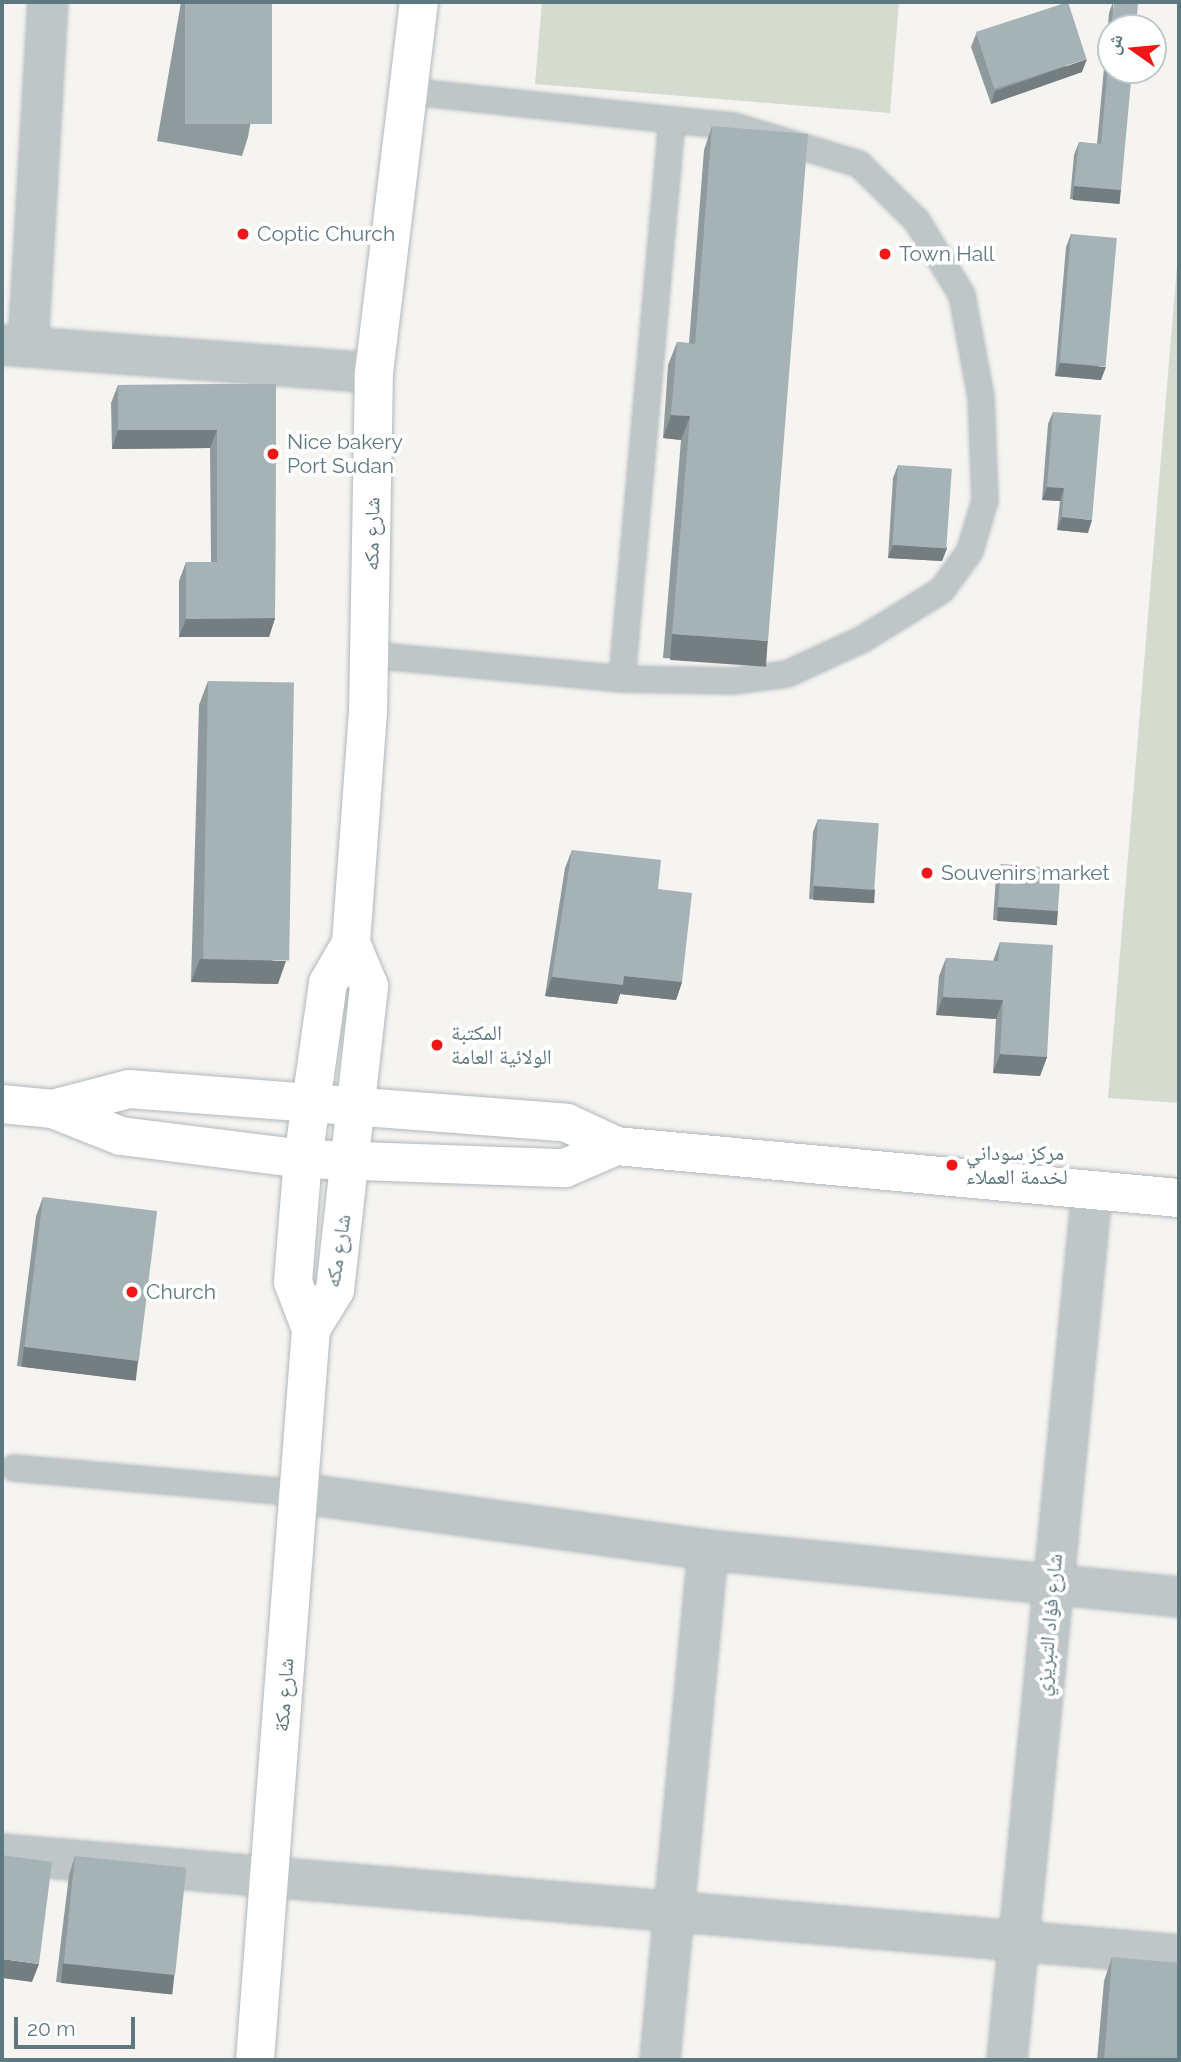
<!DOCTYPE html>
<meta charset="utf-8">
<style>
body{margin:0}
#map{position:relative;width:1181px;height:2062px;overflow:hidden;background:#f5f4f1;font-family:Raleway,"Noto Naskh Arabic",sans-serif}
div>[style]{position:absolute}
.green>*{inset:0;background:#d6dbd0}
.roads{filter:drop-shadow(0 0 2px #afb8bb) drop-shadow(0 0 2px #afb8bb)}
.lane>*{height:24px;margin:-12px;padding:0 12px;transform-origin:12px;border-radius:12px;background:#bfc6c8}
.street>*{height:38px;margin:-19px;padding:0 19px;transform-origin:19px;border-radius:19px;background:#bfc6c8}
.secondary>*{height:38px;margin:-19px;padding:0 19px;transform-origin:19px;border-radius:19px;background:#fff}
.primary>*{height:38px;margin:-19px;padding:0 19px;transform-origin:19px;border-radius:19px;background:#fff}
.wall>*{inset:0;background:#8f9a9d}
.shaded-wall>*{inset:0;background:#747d7f;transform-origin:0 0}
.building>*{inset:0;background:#a6b3b6;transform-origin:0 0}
.dots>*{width:19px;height:19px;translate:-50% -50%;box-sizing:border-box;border:4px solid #fff;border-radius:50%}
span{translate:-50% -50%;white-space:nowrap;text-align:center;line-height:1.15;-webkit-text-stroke:7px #fff;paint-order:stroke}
.poi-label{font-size:21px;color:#5e787f}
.left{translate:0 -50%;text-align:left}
.street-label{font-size:21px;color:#5e787f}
.frame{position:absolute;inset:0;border:4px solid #5e787f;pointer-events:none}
.north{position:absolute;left:1097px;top:14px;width:70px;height:70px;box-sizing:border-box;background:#fff;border:2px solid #bfc9cc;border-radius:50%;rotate:285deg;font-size:19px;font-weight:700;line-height:28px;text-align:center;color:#5e787f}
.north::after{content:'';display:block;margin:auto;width:24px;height:32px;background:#f11618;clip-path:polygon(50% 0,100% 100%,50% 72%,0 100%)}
.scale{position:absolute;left:14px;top:2017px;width:121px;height:32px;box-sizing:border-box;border:4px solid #5e787f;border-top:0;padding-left:9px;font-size:21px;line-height:24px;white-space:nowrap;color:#5e787f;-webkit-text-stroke:5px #fff;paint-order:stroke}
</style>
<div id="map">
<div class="green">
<i style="clip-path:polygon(542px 2px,899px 2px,890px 113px,535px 84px)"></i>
<i style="clip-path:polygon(1179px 241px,1179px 1103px,1108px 1098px)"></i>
</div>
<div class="roads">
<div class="lane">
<i style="left:370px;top:655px;width:253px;rotate:5.4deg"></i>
<i style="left:622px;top:679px;width:561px;rotate:-84.89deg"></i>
<i style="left:672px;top:120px;width:268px;rotate:-173.8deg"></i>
<i style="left:622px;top:679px;width:111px;rotate:1deg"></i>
<i style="left:733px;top:681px;width:54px;rotate:-7.4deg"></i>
<i style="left:787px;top:674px;width:84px;rotate:-24.7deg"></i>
<i style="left:863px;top:639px;width:93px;rotate:-31.8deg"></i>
<i style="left:942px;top:590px;width:48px;rotate:-54.3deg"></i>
<i style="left:970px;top:551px;width:53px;rotate:-73.6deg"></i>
<i style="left:985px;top:500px;width:103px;rotate:-92.2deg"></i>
<i style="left:981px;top:397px;width:104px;rotate:-100.6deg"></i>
<i style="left:962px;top:295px;width:87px;rotate:-121.3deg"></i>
<i style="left:917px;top:221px;width:81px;rotate:-135.5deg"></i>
<i style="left:859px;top:164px;width:132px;rotate:-163.2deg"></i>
<i style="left:733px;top:126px;width:61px;rotate:-174.4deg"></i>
<i style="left:14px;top:1468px;width:285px;rotate:5deg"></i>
</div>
<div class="street">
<i style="left:2px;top:345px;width:373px;rotate:4.3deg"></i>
<i style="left:28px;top:347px;width:346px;rotate:-86.7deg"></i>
<i style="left:298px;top:1493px;width:414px;rotate:7.9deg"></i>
<i style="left:708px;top:1550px;width:473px;rotate:5.7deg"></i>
<i style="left:2px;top:1854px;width:1181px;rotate:4.9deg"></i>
<i style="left:660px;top:2060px;width:512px;rotate:-84.62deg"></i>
<i style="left:1007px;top:2060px;width:873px;rotate:-84.41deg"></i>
</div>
<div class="secondary">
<i style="left:311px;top:1329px;width:46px;rotate:-58.4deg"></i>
<i style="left:335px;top:1290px;width:306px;rotate:-83.6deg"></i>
<i style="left:369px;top:986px;width:47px;rotate:-112.7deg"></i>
<i style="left:351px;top:943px;width:230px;rotate:-85.8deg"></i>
<i style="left:368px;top:714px;width:341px;rotate:-89deg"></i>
<i style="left:374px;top:373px;width:374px;rotate:-83.1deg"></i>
<i style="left:255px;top:2060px;width:733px;rotate:-85.62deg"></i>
<i style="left:311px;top:1329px;width:50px;rotate:-111deg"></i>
<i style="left:293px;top:1282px;width:123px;rotate:-85.4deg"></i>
<i style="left:303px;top:1159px;width:178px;rotate:-81.9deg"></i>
<i style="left:328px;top:983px;width:46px;rotate:-60.1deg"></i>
</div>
<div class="primary">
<i style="left:2px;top:1104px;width:51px;rotate:5.6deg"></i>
<i style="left:53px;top:1109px;width:73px;rotate:21.7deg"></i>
<i style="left:121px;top:1136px;width:183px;rotate:7.2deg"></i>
<i style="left:303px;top:1159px;width:262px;rotate:2deg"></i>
<i style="left:565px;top:1168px;width:56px;rotate:-23.3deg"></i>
<i style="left:53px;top:1109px;width:79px;rotate:-14.7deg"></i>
<i style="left:129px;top:1089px;width:439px;rotate:4.4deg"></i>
<i style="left:567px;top:1123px;width:54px;rotate:25.1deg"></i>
<i style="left:616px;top:1146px;width:565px;rotate:5.28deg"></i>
</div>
</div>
<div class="wall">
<i style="clip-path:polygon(181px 2px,272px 2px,248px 137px,242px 156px,157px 141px)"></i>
<i style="clip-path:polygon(1113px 2px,1121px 190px,1117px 203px,1070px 199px,1074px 155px,1079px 142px,1097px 144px,1109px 13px)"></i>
<i style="clip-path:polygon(976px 34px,1082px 72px,991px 104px,971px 47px)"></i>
<i style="clip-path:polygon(712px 126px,759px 665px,663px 658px,681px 440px,663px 438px,668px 365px,677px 342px,689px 343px,704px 150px)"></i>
<i style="clip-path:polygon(1071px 234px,1101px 380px,1055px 376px,1066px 247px)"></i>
<i style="clip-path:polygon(276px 384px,275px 618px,269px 637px,179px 637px,179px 581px,186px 562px,211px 562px,210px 448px,112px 449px,111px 403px,118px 385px)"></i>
<i style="clip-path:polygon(1053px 412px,1088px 533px,1057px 530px,1060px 501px,1042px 500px,1048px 424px)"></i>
<i style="clip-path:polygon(898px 465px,947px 548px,942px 561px,888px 558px,893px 478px)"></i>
<i style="clip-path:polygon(208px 681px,278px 984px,191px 982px,199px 705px)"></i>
<i style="clip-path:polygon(818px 819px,870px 902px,809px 899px,813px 832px)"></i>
<i style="clip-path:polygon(572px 850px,658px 889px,682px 982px,676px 1000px,620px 994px,617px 1004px,545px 996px,565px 868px)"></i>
<i style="clip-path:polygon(1001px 864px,1058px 911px,1054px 924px,993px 920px,996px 877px)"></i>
<i style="clip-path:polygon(1000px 942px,1047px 1057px,1040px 1076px,993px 1073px,996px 1019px,936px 1015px,939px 976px,946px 958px,993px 961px)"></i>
<i style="clip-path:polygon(43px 1197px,138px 1361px,131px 1380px,17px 1366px,36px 1216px)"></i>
<i style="clip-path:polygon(75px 1856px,174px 1975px,168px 1994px,56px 1982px,69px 1875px)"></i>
<i style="clip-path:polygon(1112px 1957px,1179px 2060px,1097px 2060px,1104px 1981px)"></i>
</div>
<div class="shaded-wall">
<i style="clip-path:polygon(1087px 59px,1082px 72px,991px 104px,995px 91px)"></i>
<i style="left:1074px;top:186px;width:47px;height:14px;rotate:5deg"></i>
<i style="clip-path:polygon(1060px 363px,1106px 367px,1101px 380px,1055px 376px)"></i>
<i style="clip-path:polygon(671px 415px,690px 416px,681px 440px,663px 438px)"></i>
<i style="clip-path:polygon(118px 430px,217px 430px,210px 448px,112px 449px)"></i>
<i style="clip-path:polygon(1047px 487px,1064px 488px,1060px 501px,1042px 500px)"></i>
<i style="clip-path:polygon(1062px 517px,1092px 520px,1088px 533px,1057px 530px)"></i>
<i style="clip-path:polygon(893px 545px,947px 548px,942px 561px,888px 558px)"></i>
<i style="clip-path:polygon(275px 618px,269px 637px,179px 637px,186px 619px)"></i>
<i style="left:672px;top:634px;width:96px;height:26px;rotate:4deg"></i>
<i style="left:814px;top:886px;width:61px;height:14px;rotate:3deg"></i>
<i style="left:998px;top:907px;width:60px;height:14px;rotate:4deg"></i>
<i style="clip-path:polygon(200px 959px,286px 961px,278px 984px,191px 982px)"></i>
<i style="clip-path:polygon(624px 976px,682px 982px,676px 1000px,620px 994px,617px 1004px,545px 996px,552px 977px)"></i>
<i style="clip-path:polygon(943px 997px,1003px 1000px,996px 1019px,936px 1015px)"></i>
<i style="clip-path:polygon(1000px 1054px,1047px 1057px,1040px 1076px,993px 1073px)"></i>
<i style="left:24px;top:1347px;width:115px;height:20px;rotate:7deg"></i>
<i style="clip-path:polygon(2px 1959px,39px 1964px,32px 1982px,2px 1978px)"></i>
<i style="left:63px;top:1963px;width:112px;height:20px;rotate:6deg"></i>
</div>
<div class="building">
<i style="left:185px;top:2px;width:87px;height:122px"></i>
<i style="left:1068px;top:2px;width:60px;height:97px;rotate:72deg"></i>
<i style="clip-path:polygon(1114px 2px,1138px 2px,1136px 28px,1111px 28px)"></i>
<i style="clip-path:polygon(1111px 33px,1111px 70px,1132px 70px,1121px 190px,1074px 186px,1079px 142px,1101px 144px)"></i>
<i style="clip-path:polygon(712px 126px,808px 134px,768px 641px,672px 634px,690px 416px,671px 415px,677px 342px,695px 344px)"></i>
<i style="left:1071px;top:234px;width:46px;height:129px;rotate:5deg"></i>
<i style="clip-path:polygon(276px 384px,275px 618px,186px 619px,186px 562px,217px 562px,217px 430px,118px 430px,118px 385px)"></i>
<i style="clip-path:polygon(1053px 412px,1101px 415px,1092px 520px,1062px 517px,1064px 488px,1047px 487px)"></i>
<i style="left:898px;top:465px;width:54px;height:80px;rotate:4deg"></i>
<i style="left:208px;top:681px;width:86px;height:278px;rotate:1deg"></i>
<i style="left:818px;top:819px;width:61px;height:67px;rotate:4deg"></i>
<i style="clip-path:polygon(572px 850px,661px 860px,658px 889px,692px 893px,682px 982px,624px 976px,623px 985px,552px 977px)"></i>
<i style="left:1001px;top:864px;width:60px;height:43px;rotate:4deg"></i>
<i style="clip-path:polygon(1000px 942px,1053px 945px,1047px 1057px,1000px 1054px,1003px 1000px,943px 997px,946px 958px,998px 961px)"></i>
<i style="left:43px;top:1197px;width:115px;height:151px;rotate:7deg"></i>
<i style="clip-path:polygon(2px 1855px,52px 1862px,39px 1964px,2px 1959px)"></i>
<i style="left:75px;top:1856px;width:112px;height:108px;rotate:6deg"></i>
<i style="clip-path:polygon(1112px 1957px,1179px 1963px,1179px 2060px,1104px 2060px)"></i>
</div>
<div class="dots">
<i style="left:243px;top:234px;background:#f11618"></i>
<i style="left:885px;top:254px;background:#f11618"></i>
<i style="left:273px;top:454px;background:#f11618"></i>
<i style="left:927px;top:873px;background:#f11618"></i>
<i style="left:437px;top:1045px;background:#f11618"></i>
<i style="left:952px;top:1165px;background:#f11618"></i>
<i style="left:132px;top:1292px;background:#f11618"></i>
</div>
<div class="poi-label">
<span class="left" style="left:257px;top:234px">Coptic Church</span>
<span class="left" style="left:899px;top:254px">Town Hall</span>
<span class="left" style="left:287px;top:454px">Nice bakery<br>Port Sudan</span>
<span class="left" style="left:941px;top:873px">Souvenirs market</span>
<span class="left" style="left:451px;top:1045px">المكتبة<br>الولائية العامة</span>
<span class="left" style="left:966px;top:1165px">مركز سوداني<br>لخدمة العملاء</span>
<span class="left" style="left:146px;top:1292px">Church</span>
</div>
<div class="street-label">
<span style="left:372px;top:534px;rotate:-89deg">شارع مكه</span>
<span style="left:338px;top:1251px;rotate:-81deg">شارع مكه</span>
<span style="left:1049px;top:1625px;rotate:-85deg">شارع فؤاد التبريزي</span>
<span style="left:284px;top:1695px;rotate:-86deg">شارع مكة</span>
</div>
<div class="frame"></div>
<div class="north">ش</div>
<div class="scale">20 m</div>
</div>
